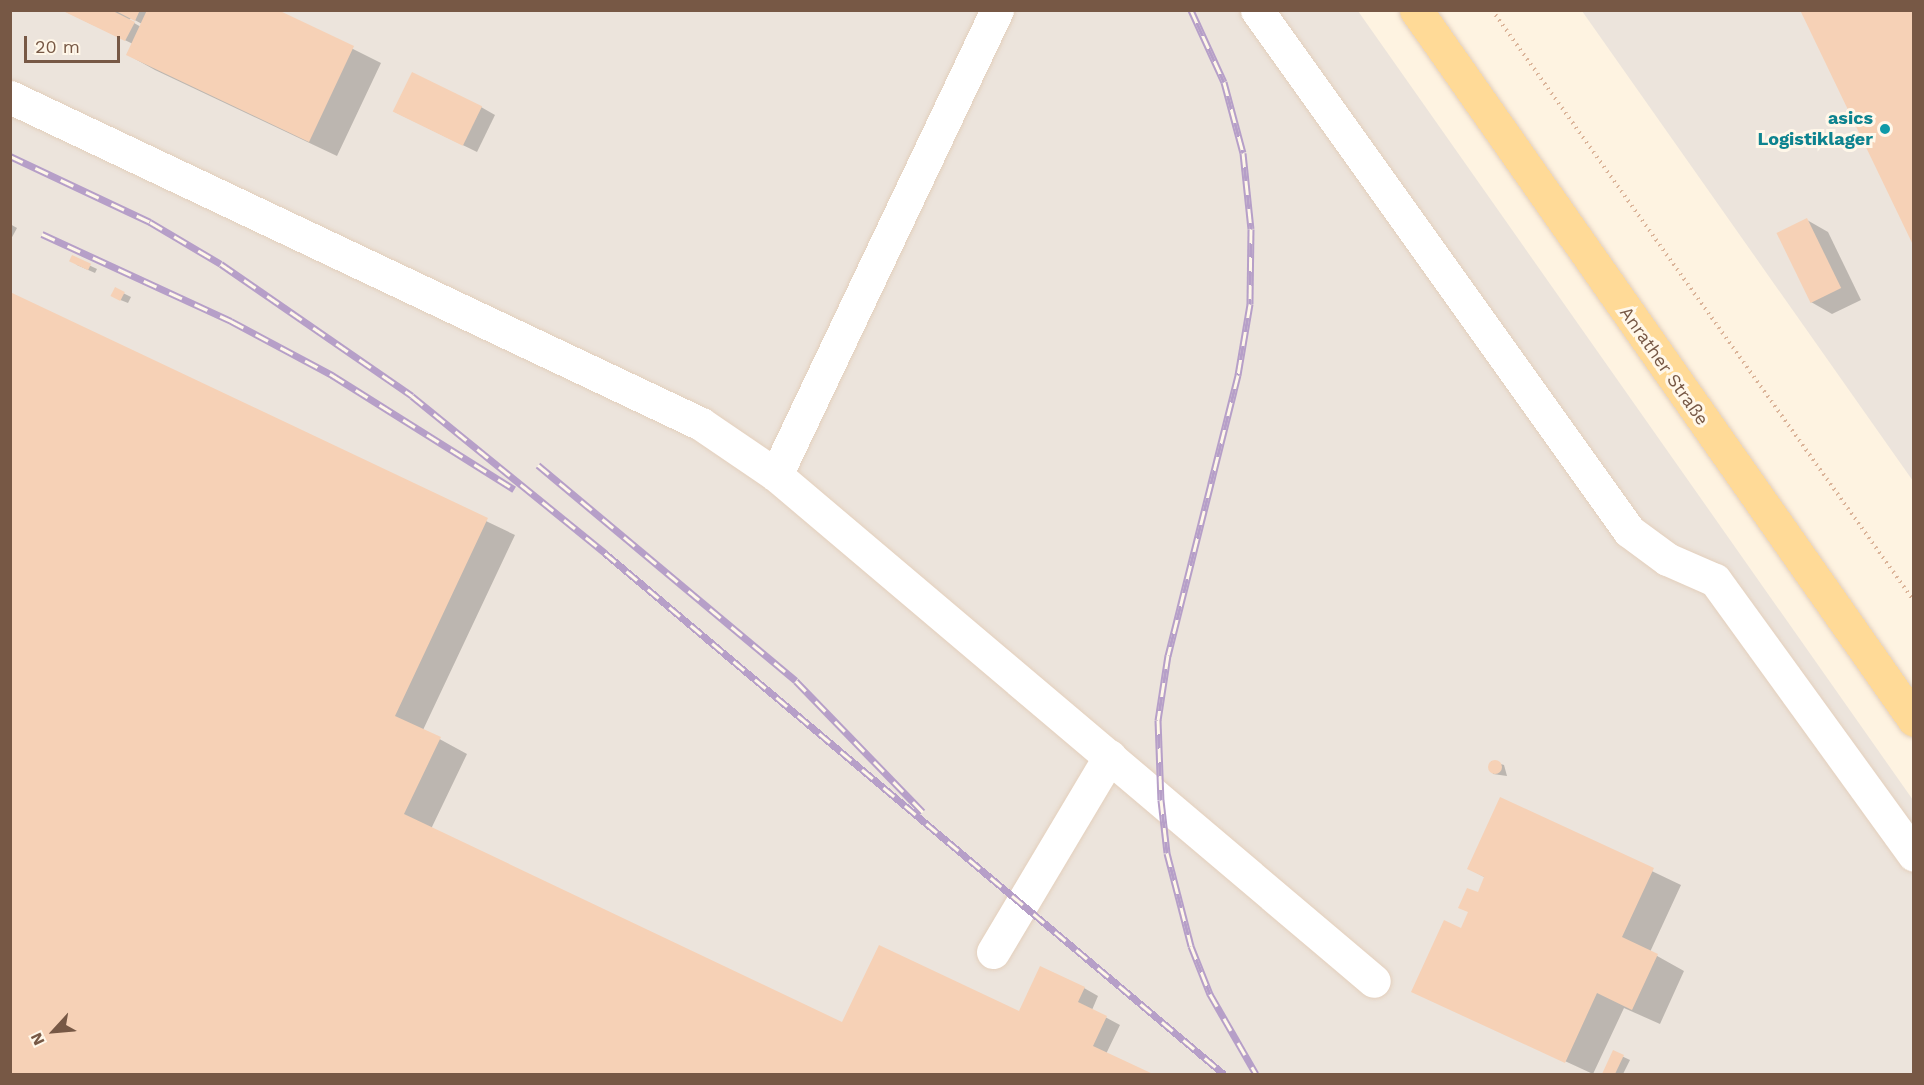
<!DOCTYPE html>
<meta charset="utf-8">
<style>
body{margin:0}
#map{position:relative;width:1924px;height:1085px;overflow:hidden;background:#fef3e1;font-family:"Work Sans",sans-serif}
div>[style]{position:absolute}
.industrial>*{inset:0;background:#ece4dc}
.shadow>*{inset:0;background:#0003}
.building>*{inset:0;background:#f6d1b6;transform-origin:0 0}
.round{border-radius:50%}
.path>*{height:4px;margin-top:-2px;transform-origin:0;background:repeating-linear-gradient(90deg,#dbb499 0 1.5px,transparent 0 6px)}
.roads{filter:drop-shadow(0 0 2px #e3cfbc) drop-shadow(0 0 2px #e3cfbc)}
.minor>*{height:33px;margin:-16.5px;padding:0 16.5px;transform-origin:16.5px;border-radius:16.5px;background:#fff}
.major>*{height:33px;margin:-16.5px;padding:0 16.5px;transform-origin:16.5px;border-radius:16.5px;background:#ffda97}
.rail>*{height:7px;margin-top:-3.5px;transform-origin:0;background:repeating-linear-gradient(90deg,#fff7e9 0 14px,#b69fc8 0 28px);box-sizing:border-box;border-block:2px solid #b69fc8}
.dots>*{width:16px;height:16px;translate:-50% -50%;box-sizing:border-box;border:3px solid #fff7e9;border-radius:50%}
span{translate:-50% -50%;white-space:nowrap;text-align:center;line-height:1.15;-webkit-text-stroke:6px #fff7e9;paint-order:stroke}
.culture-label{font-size:18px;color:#0d838f;font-weight:700}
.right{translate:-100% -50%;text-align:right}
.street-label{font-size:18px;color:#775845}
.frame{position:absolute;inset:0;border:12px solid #775845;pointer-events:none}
.north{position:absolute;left:24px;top:1001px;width:60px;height:60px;-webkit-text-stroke:4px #fff7e9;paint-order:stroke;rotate:244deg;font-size:16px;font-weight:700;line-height:24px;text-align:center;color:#775845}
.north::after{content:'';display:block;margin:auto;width:21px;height:27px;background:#775845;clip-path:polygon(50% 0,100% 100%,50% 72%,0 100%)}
.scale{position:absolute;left:24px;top:36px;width:96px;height:27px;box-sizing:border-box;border:3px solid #775845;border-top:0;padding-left:8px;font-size:18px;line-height:21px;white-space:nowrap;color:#775845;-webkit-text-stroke:4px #fff7e9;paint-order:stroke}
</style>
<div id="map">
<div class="industrial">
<i style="clip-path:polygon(10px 11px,1358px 11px,1913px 800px,1913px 1074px,11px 1074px)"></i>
<i style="clip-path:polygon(1582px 11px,1913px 11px,1913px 481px)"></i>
</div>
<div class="shadow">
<i style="clip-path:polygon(evenodd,62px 10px,275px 10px,381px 63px,337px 156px,155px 70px,128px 55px,133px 44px,62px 10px,131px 18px,142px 24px,141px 27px,129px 20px,131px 18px)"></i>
<i style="clip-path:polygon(481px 107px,495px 115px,477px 152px,395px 112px)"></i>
<i style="clip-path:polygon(1807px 220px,1828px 232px,1861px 300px,1832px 314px,1811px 302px)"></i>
<i style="clip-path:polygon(10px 224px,17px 228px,10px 241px)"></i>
<i style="clip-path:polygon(72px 257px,97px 269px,95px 273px,77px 265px)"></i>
<i style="clip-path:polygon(115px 289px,131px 297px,128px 303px,118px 299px)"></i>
<i style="clip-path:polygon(10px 293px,515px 535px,423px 730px,467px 754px,431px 829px,843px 1024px,1028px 1017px,1084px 988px,1098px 996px,1092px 1010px,1120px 1025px,1106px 1054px,1149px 1074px,10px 1074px)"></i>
<i style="clip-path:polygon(1491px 761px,1504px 765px,1507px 776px,1493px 774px)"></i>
<i style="clip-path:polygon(1501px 799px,1681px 885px,1650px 952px,1684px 971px,1660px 1024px,1624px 1008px,1593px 1074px,1413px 991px,1462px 930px,1478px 894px,1486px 878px,1469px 869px)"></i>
<i style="clip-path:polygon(1613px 1052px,1630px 1060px,1623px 1074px,1603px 1074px)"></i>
</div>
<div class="building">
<i style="clip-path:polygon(61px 10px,111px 10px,135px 22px,125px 41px)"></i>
<i style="clip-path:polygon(114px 10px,140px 10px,135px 21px)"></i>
<i style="clip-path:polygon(147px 10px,278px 10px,354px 46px,309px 142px,126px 55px)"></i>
<i style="clip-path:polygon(1800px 10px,1914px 10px,1914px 247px)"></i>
<i style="left:412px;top:72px;width:78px;height:44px;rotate:26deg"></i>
<i style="left:1807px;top:218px;width:78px;height:34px;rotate:64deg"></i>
<i style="left:72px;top:255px;width:21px;height:7px;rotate:25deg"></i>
<i style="left:115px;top:287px;width:11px;height:10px;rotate:27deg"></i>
<i style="clip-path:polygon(10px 292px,488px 518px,395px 716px,441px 737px,404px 814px,842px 1022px,879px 945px,1019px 1011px,1040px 966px,1085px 987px,1078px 1002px,1107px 1016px,1093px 1046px,1153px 1074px,10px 1074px)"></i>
<i class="round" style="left:1488px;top:760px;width:14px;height:14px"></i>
<i style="clip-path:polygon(1500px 797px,1654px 868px,1622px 937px,1658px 954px,1632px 1010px,1597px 993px,1565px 1063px,1411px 992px,1444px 920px,1461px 928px,1468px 912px,1458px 908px,1467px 888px,1478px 892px,1484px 877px,1467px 869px)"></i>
<i style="clip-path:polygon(1613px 1050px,1624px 1055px,1615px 1074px,1602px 1074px)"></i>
</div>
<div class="path">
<i style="left:1492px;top:10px;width:726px;rotate:54.47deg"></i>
</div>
<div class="roads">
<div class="minor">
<i style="left:1257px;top:10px;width:640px;rotate:54.47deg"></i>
<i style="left:1629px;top:531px;width:47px;rotate:36.4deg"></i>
<i style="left:1667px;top:559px;width:52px;rotate:23.6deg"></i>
<i style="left:1715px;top:580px;width:339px;rotate:54.1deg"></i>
<i style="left:10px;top:97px;width:764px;rotate:25.32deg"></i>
<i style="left:701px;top:424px;width:91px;rotate:34.2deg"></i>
<i style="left:776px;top:475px;width:515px;rotate:-64.58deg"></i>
<i style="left:776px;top:475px;width:783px;rotate:40.24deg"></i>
<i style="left:993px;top:952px;width:228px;rotate:-59.2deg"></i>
</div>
<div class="major">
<i style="left:1416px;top:10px;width:867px;rotate:54.95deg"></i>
</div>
</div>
<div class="rail">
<i style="left:1191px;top:10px;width:79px;rotate:65.4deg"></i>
<i style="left:1224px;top:82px;width:73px;rotate:75deg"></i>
<i style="left:1243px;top:153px;width:76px;rotate:84deg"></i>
<i style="left:1251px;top:229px;width:75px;rotate:90.8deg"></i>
<i style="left:1250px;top:304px;width:72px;rotate:99.6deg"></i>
<i style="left:1238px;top:375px;width:289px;rotate:104deg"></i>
<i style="left:1168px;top:655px;width:66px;rotate:98.7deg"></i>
<i style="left:1158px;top:720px;width:80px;rotate:87.9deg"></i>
<i style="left:1161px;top:800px;width:53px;rotate:83.5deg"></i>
<i style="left:1167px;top:853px;width:96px;rotate:75.5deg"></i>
<i style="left:1191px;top:946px;width:52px;rotate:68.4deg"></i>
<i style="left:1210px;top:994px;width:92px;rotate:60.1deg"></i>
<i style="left:10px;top:156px;width:155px;rotate:25.2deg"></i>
<i style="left:150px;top:222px;width:82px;rotate:30.6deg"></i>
<i style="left:221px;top:264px;width:232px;rotate:34.6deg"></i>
<i style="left:412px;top:396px;width:249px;rotate:39.1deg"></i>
<i style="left:605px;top:553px;width:809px;rotate:40.09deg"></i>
<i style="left:42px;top:234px;width:208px;rotate:24.7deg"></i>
<i style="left:231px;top:321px;width:115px;rotate:28.1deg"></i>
<i style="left:332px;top:375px;width:215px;rotate:32.1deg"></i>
<i style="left:538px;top:465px;width:336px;rotate:39.9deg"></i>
<i style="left:796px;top:681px;width:182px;rotate:45.9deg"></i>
</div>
<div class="dots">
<i style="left:1885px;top:129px;background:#0f9aa8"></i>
</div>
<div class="culture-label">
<span class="right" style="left:1873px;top:129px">asics<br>Logistiklager</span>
</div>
<div class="street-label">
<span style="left:1664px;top:366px;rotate:55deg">Anrather Straße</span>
</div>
<div class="frame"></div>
<div class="north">N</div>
<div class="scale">20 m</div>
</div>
